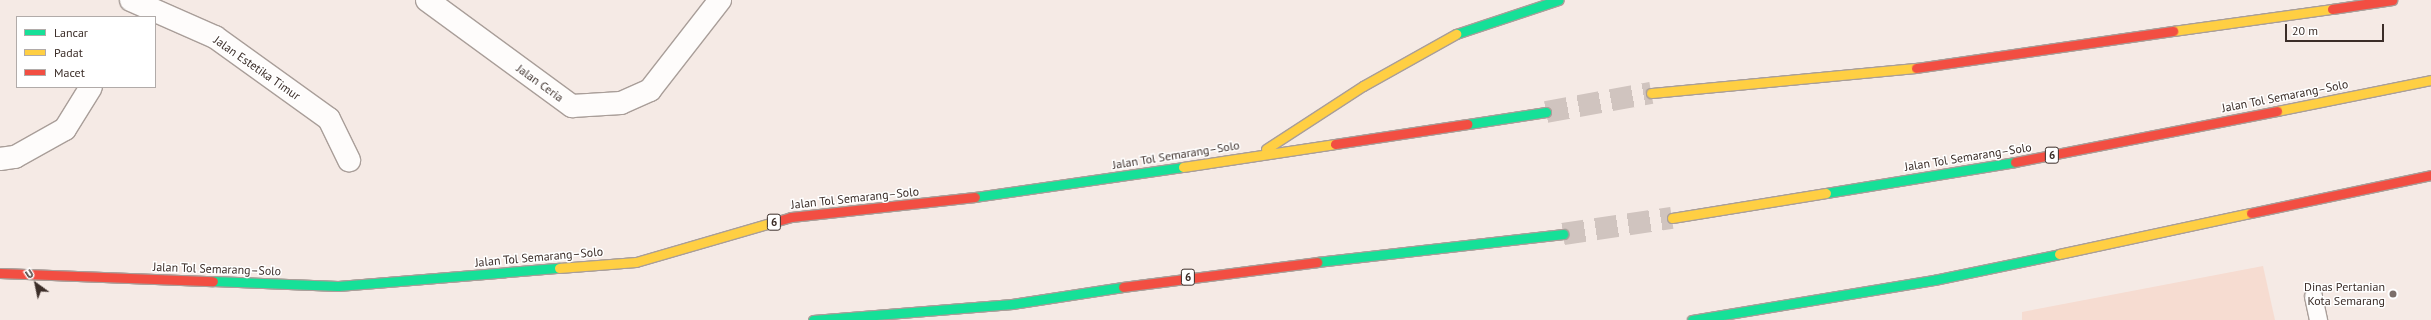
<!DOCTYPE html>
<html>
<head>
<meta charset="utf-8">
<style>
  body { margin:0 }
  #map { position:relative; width:2431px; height:320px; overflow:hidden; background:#f5eae5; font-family:"PT Sans",sans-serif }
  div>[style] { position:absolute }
  .green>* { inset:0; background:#f6dcd1 }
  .highway-tunnel>* { height:22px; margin-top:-11px; transform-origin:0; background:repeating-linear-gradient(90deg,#d0c4bf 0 22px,transparent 0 33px) }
  .roads { filter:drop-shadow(1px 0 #a99e99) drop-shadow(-1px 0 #a99e99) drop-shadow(0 1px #a99e99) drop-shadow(0 -1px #a99e99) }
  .lane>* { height:17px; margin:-8.5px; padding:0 8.5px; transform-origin:8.5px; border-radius:8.5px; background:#fefcfb }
  .street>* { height:22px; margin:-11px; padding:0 11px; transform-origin:11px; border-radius:11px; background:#fefcfb }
  .fast>* { height:9px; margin:-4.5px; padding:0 4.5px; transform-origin:4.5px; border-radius:4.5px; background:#16e098 }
  .slow>* { height:9px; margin:-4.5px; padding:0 4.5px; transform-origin:4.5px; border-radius:4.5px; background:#ffcf43 }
  .jam>* { height:9px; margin:-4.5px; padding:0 4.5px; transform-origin:4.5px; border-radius:4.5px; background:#f24e42 }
  .dots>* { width:11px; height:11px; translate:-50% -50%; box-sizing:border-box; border:2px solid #fff; border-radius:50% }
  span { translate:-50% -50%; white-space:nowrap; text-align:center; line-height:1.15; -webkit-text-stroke:3px #fff; paint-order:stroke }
  .shield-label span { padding:1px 3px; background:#fff; border:1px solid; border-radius:3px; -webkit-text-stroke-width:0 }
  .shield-label { font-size:11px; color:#3b2d28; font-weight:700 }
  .street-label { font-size:12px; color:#3b2d28 }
  .poi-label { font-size:12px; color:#3b2d28 }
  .right { translate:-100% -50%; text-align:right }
  .legend { position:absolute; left:16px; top:16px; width:140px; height:72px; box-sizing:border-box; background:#fff; border:1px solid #b1aba9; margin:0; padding:5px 7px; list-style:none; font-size:12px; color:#3b2d28 }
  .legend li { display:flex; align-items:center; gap:8px; height:20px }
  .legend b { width:20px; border:1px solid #b1aba9 }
  .north { position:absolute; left:16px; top:264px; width:40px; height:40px; -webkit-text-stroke:3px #fff; paint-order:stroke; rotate:327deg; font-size:11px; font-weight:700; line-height:16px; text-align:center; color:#3b2d28 }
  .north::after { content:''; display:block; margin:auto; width:14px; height:18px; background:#3b2d28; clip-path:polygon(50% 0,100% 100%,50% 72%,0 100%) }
  .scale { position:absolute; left:2285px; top:24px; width:99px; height:18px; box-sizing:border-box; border:2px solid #3b2d28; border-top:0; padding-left:5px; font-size:12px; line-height:14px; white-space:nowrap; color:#3b2d28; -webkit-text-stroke:3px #fff; paint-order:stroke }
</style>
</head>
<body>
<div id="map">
  <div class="green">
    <div style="clip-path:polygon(2263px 266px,2275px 320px,2022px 320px,2022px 312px)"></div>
  </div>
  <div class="highway-tunnel">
    <div style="left:1546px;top:112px;width:107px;rotate:-10.3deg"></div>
    <div style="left:1563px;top:234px;width:110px;rotate:-8.4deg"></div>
  </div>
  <div class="roads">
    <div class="lane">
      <div style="left:2313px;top:296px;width:25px;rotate:78deg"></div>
    </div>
    <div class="street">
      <div style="left:131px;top:0;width:92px;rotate:23.8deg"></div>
      <div style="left:215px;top:37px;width:140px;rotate:35.7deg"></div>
      <div style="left:329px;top:119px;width:46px;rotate:64deg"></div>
      <div style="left:427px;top:0;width:180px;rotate:36.2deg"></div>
      <div style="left:572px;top:106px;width:49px;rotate:-3.5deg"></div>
      <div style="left:621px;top:103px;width:32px;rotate:-24deg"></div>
      <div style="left:650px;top:90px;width:114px;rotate:-52.1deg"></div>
      <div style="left:0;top:159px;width:15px;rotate:-8deg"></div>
      <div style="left:15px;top:157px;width:57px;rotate:-29.2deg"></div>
      <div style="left:65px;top:129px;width:49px;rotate:-58.2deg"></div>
    </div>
    <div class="fast">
      <div style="left:1456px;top:34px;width:108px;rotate:-18.3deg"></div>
      <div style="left:1468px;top:124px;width:79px;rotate:-8.7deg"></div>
      <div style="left:1826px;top:193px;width:192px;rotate:-9.3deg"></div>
      <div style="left:975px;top:197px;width:210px;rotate:-8.2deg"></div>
      <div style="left:1317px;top:262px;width:248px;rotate:-6.5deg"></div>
      <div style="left:213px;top:281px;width:125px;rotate:2.3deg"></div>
      <div style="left:338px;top:286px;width:222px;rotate:-4.7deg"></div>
      <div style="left:813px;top:320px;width:200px;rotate:-4.6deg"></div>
      <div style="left:1012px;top:304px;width:112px;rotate:-8.7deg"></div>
      <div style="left:1692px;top:320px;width:245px;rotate:-9.4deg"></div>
      <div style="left:1934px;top:280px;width:128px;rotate:-11.7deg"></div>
    </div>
    <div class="slow">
      <div style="left:2173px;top:31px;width:161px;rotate:-7.9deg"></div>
      <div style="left:1651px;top:93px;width:266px;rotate:-5.4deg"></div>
      <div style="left:2277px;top:111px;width:157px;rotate:-11.4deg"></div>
      <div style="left:1266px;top:149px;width:116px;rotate:-33deg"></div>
      <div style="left:1363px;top:86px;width:107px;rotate:-29.2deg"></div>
      <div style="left:1183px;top:167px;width:154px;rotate:-8.6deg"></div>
      <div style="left:1672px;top:218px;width:156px;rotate:-9.2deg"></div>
      <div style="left:2059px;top:254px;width:196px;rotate:-12.1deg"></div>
      <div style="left:559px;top:268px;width:77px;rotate:-4.5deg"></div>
      <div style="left:636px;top:262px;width:144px;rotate:-16.2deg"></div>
    </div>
    <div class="jam">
      <div style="left:2332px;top:9px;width:61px;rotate:-8.5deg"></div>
      <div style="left:1916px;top:68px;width:260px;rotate:-8.2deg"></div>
      <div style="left:1335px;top:144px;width:134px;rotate:-8.6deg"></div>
      <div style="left:2015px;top:162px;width:267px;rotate:-11deg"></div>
      <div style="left:2251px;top:213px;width:184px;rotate:-11.9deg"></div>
      <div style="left:774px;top:222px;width:18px;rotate:-16deg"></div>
      <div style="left:791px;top:217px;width:185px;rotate:-6.2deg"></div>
      <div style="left:0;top:273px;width:213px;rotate:2.2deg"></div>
      <div style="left:1123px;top:287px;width:196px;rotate:-7.3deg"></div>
    </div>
  </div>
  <div class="dots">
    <div style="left:2393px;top:294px;background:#7c6f6a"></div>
  </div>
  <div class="shield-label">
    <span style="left:2052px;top:155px">6</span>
    <span style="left:774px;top:222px">6</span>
    <span style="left:1188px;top:277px">6</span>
  </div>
  <div class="street-label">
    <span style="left:257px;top:68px;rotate:35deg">Jalan Estetika Timur</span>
    <span style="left:540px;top:83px;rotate:36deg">Jalan Ceria</span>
    <span style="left:2285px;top:96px;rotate:-11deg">Jalan Tol Semarang–Solo</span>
    <span style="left:1176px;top:155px;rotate:-9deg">Jalan Tol Semarang–Solo</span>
    <span style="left:1968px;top:157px;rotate:-9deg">Jalan Tol Semarang–Solo</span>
    <span style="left:855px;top:198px;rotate:-6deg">Jalan Tol Semarang–Solo</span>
    <span style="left:539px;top:257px;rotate:-5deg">Jalan Tol Semarang–Solo</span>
    <span style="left:217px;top:269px;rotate:2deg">Jalan Tol Semarang–Solo</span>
  </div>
  <div class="poi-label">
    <span class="right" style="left:2385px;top:294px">Dinas Pertanian<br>Kota Semarang</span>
  </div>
  <ul class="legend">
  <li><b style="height:5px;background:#16e098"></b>Lancar</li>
  <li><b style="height:5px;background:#ffcf43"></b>Padat</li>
  <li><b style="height:5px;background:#f24e42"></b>Macet</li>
  </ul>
  <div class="north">U</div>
  <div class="scale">20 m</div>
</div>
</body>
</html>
